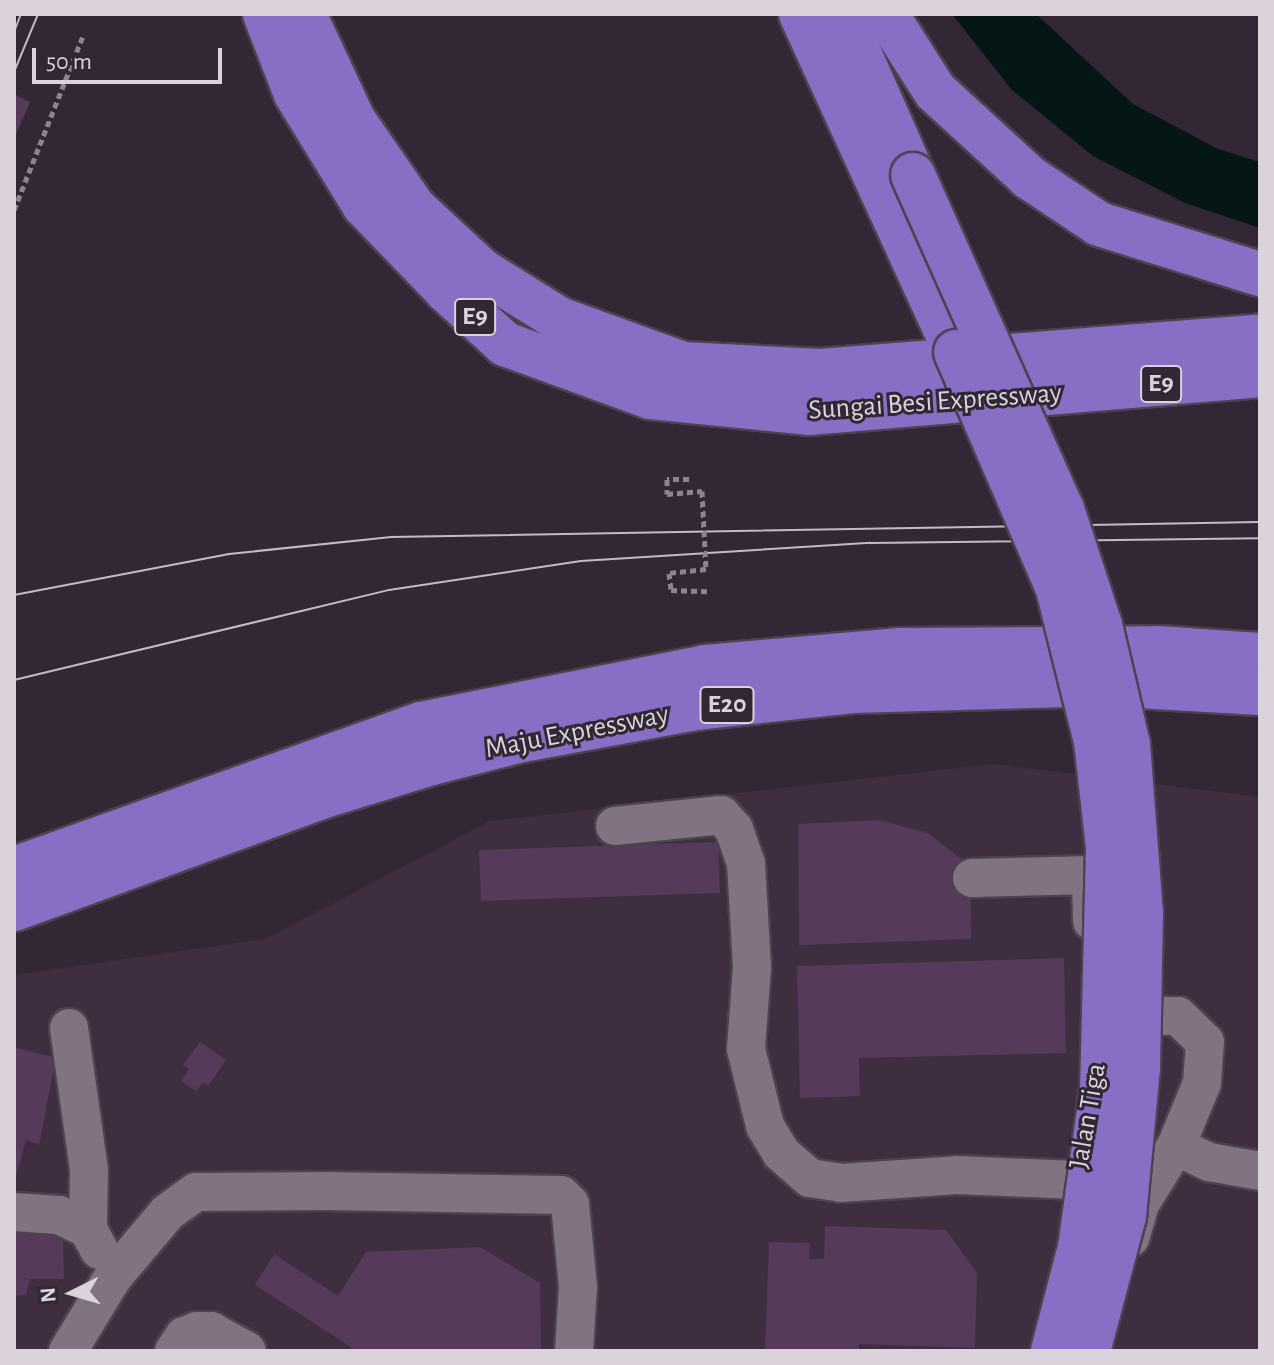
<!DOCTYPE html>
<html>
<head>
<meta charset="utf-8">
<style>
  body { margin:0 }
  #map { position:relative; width:1274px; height:1365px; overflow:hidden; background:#332735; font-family:"Alegreya Sans",sans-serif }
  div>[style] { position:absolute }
  .built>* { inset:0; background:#3f2e40 }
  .water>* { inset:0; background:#041616 }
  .building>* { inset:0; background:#563a59 }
  .path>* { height:5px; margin-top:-2.5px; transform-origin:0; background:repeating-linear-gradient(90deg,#8e8490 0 6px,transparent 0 10px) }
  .roads { filter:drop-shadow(2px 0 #4d424e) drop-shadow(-2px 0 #4d424e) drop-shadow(0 2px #4d424e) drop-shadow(0 -2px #4d424e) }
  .minor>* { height:38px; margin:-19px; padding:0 19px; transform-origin:19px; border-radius:19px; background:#827383 }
  .highway>* { height:44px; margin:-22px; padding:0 22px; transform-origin:22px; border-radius:22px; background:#896ec6 }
  .tram>* { height:2px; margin:-1px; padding:0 1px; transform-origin:1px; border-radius:1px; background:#c4bac5 }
  .path-bridge>* { height:5px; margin-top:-2.5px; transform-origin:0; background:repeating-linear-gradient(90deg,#8e8490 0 6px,transparent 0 10px) }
  .bridges { filter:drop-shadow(2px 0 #4d424e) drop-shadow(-2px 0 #4d424e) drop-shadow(0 2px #4d424e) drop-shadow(0 -2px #4d424e) }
  .highway-bridge>* { height:44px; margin:-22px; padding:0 22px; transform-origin:22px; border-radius:22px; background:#896ec6 }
  span { translate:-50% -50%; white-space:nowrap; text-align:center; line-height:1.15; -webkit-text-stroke:6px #332735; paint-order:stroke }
  .shield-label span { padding:2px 6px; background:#332735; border:2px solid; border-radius:6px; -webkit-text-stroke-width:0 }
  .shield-label { font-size:26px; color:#dbd2dc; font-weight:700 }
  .street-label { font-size:28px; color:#dbd2dc }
  .frame { position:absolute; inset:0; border:16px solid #dbd2dc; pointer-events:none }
  .north { position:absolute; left:32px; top:1253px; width:80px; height:80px; -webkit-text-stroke:6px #332735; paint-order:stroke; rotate:265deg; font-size:22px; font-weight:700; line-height:32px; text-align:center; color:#dbd2dc }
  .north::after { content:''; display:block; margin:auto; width:28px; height:36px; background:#dbd2dc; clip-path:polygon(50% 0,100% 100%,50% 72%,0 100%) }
  .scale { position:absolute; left:32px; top:48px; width:190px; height:36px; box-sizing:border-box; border:4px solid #dbd2dc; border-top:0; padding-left:10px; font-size:24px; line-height:28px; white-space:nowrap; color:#dbd2dc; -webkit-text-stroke:6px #332735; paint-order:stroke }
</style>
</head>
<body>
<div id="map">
  <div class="built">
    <div style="clip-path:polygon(993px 764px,1260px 797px,1260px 1351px,14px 1351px,14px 975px,265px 939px,490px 821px)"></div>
  </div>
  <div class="water">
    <div style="clip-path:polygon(952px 14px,1036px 14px,1133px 104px,1218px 149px,1260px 162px,1260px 228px,1185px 203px,1093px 156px,1012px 90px)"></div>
  </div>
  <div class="building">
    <div style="clip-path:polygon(14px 94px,30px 102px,14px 139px)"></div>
    <div style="clip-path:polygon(879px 820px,928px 833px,970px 866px,971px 939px,799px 945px,798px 824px)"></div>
    <div style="clip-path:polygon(718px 842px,720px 893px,481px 901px,479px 850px)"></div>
    <div style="clip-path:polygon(1064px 958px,1066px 1053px,859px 1058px,860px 1096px,800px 1098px,797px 966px)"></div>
    <div style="clip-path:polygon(200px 1042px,226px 1060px,208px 1086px,203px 1082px,196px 1091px,181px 1081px,189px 1069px,183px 1065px)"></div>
    <div style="clip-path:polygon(14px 1047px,56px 1058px,39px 1145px,26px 1140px,15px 1180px)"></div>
    <div style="clip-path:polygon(825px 1226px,946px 1230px,977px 1273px,975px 1348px,859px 1344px,859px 1351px,765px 1351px,769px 1242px,810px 1243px,809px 1259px,824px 1259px)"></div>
    <div style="clip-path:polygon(63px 1232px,64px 1279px,30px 1279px,26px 1295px,14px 1296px,14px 1233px)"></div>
    <div style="clip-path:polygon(480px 1247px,540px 1283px,541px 1351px,357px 1351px,255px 1285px,274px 1254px,338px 1296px,366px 1252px)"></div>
  </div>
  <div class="path">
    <div style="left:14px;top:210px;width:187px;rotate:-68.4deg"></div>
  </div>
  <div class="roads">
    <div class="minor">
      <div style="left:615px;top:826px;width:107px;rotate:-5.9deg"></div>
      <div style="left:721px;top:815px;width:19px;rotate:47deg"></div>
      <div style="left:734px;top:829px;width:36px;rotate:71deg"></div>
      <div style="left:746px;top:863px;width:104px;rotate:86.7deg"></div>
      <div style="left:752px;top:967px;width:82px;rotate:94.2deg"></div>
      <div style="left:746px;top:1049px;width:79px;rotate:76.1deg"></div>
      <div style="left:765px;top:1126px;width:31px;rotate:59deg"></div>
      <div style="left:781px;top:1153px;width:38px;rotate:41deg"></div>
      <div style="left:810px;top:1178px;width:31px;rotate:9deg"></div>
      <div style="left:841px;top:1183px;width:116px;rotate:-3.9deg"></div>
      <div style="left:957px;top:1175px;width:120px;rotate:2.4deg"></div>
      <div style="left:972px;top:878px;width:119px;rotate:-1.4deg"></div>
      <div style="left:1091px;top:875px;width:46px;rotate:88.8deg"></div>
      <div style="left:69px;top:1028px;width:143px;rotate:82deg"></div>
      <div style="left:89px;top:1170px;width:59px;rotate:91deg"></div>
      <div style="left:1115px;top:1031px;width:31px;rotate:-31deg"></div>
      <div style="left:1142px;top:1015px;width:36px;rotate:2deg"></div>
      <div style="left:1178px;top:1016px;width:37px;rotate:44deg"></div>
      <div style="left:1205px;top:1042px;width:41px;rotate:94.2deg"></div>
      <div style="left:1202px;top:1083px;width:68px;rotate:112.4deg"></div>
      <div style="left:1176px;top:1146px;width:68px;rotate:121.8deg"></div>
      <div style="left:1140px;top:1204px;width:35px;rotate:106deg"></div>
      <div style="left:1176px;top:1146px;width:37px;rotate:26deg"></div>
      <div style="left:1209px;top:1162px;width:52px;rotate:10deg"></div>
      <div style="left:14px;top:1212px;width:45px;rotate:3.8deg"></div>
      <div style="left:59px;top:1215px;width:32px;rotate:26deg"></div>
      <div style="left:88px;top:1229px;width:24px;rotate:62deg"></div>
      <div style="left:68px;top:1351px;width:87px;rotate:-58.7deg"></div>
      <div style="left:113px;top:1277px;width:85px;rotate:-49.8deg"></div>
      <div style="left:168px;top:1212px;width:34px;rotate:-36deg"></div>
      <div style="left:196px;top:1192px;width:130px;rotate:-0.4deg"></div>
      <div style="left:326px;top:1191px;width:235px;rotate:1deg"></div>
      <div style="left:561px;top:1195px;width:13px;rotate:45deg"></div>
      <div style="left:570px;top:1204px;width:83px;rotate:84.5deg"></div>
      <div style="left:578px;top:1287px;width:64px;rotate:93.6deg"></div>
      <div style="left:174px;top:1351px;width:18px;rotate:-56deg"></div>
      <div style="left:184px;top:1336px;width:14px;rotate:-21deg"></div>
      <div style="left:197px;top:1331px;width:14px"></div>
      <div style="left:211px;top:1331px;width:41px;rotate:29.1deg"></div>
    </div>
    <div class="highway">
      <div style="left:265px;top:14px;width:86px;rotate:68.8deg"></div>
      <div style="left:296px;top:94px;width:130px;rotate:58.5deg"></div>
      <div style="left:364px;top:205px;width:120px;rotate:46deg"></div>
      <div style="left:447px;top:291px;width:79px;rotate:42.4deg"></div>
      <div style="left:505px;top:344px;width:154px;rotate:20.1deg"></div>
      <div style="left:650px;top:397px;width:161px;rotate:5.7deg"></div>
      <div style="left:810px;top:413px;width:452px;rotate:-4.8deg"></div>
      <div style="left:304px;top:14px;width:118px;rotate:65deg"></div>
      <div style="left:354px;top:121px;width:106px;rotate:55.4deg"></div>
      <div style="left:414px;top:208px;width:93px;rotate:42.8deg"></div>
      <div style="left:482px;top:271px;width:91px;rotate:31.9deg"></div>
      <div style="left:559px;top:319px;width:132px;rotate:19.9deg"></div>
      <div style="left:683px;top:364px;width:137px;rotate:2.9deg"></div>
      <div style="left:820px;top:371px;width:441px;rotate:-4.5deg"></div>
      <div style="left:801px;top:14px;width:372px;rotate:65.4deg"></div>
      <div style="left:842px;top:14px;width:176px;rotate:66.2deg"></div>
      <div style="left:886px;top:14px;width:91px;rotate:57.5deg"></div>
      <div style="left:935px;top:91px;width:129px;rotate:42.5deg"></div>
      <div style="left:1030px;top:178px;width:83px;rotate:33.7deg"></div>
      <div style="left:1099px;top:224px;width:169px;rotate:17.3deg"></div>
      <div style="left:14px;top:869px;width:432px;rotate:-19.6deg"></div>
      <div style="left:421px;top:724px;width:290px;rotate:-11.3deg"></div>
      <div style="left:705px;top:667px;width:196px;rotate:-5deg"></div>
      <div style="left:900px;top:650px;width:258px;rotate:-0.4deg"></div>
      <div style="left:1158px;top:648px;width:102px;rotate:3.9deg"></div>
      <div style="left:14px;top:909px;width:327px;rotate:-20deg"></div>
      <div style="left:321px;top:797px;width:116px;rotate:-17deg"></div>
      <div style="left:432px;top:763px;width:93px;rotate:-14.3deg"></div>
      <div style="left:522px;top:740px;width:178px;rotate:-10.4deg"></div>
      <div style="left:697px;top:708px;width:157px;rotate:-6.2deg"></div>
      <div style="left:853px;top:691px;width:249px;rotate:-1.6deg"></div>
      <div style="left:1102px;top:684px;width:158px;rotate:3.3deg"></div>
    </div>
  </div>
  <div class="tram">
    <div style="left:14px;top:32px;width:19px;rotate:-69deg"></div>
    <div style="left:14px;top:72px;width:63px;rotate:-67.5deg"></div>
    <div style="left:14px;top:595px;width:219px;rotate:-10.8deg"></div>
    <div style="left:229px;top:554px;width:163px;rotate:-6deg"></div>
    <div style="left:391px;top:537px;width:869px;rotate:-0.99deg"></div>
    <div style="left:14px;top:680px;width:386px;rotate:-13.5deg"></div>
    <div style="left:389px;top:590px;width:194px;rotate:-8.6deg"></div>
    <div style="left:581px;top:561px;width:290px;rotate:-3.6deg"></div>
    <div style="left:870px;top:543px;width:390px;rotate:-0.7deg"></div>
  </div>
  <div class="path-bridge">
    <div style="left:689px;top:479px;width:22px;rotate:180deg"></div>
    <div style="left:667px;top:479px;width:15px;rotate:90deg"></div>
    <div style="left:667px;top:494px;width:35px;rotate:-5deg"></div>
    <div style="left:702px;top:491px;width:78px;rotate:87.1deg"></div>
    <div style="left:706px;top:569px;width:37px;rotate:174deg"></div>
    <div style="left:669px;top:573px;width:17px;rotate:83deg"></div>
    <div style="left:671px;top:590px;width:36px;rotate:2deg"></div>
  </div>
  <div class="bridges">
    <div class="highway-bridge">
      <div style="left:913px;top:175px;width:366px;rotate:66deg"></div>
      <div style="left:1062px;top:509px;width:122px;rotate:71.9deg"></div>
      <div style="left:1100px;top:625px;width:122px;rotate:76.8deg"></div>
      <div style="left:1128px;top:744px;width:169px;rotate:85.6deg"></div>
      <div style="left:1141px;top:913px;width:155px;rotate:91.1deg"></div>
      <div style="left:1138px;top:1068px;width:149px;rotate:95.4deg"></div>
      <div style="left:1124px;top:1216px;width:140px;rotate:104.9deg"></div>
      <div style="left:956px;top:352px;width:258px;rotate:66.7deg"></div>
      <div style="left:1058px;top:589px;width:157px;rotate:76deg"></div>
      <div style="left:1096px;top:741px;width:108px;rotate:83.6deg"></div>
      <div style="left:1108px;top:848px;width:241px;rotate:91.4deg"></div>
      <div style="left:1102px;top:1089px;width:160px;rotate:97.9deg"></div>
      <div style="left:1080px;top:1247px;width:107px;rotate:104.6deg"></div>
    </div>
  </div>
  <div class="shield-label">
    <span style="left:475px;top:317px">E9</span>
    <span style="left:1161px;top:384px">E9</span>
    <span style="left:727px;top:705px">E20</span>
  </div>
  <div class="street-label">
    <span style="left:935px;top:402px;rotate:-4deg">Sungai Besi Expressway</span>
    <span style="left:577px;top:732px;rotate:-11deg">Maju Expressway</span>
    <span style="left:1088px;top:1116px;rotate:-80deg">Jalan Tiga</span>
  </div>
  <div class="frame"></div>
  <div class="north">N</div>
  <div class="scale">50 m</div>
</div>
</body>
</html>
